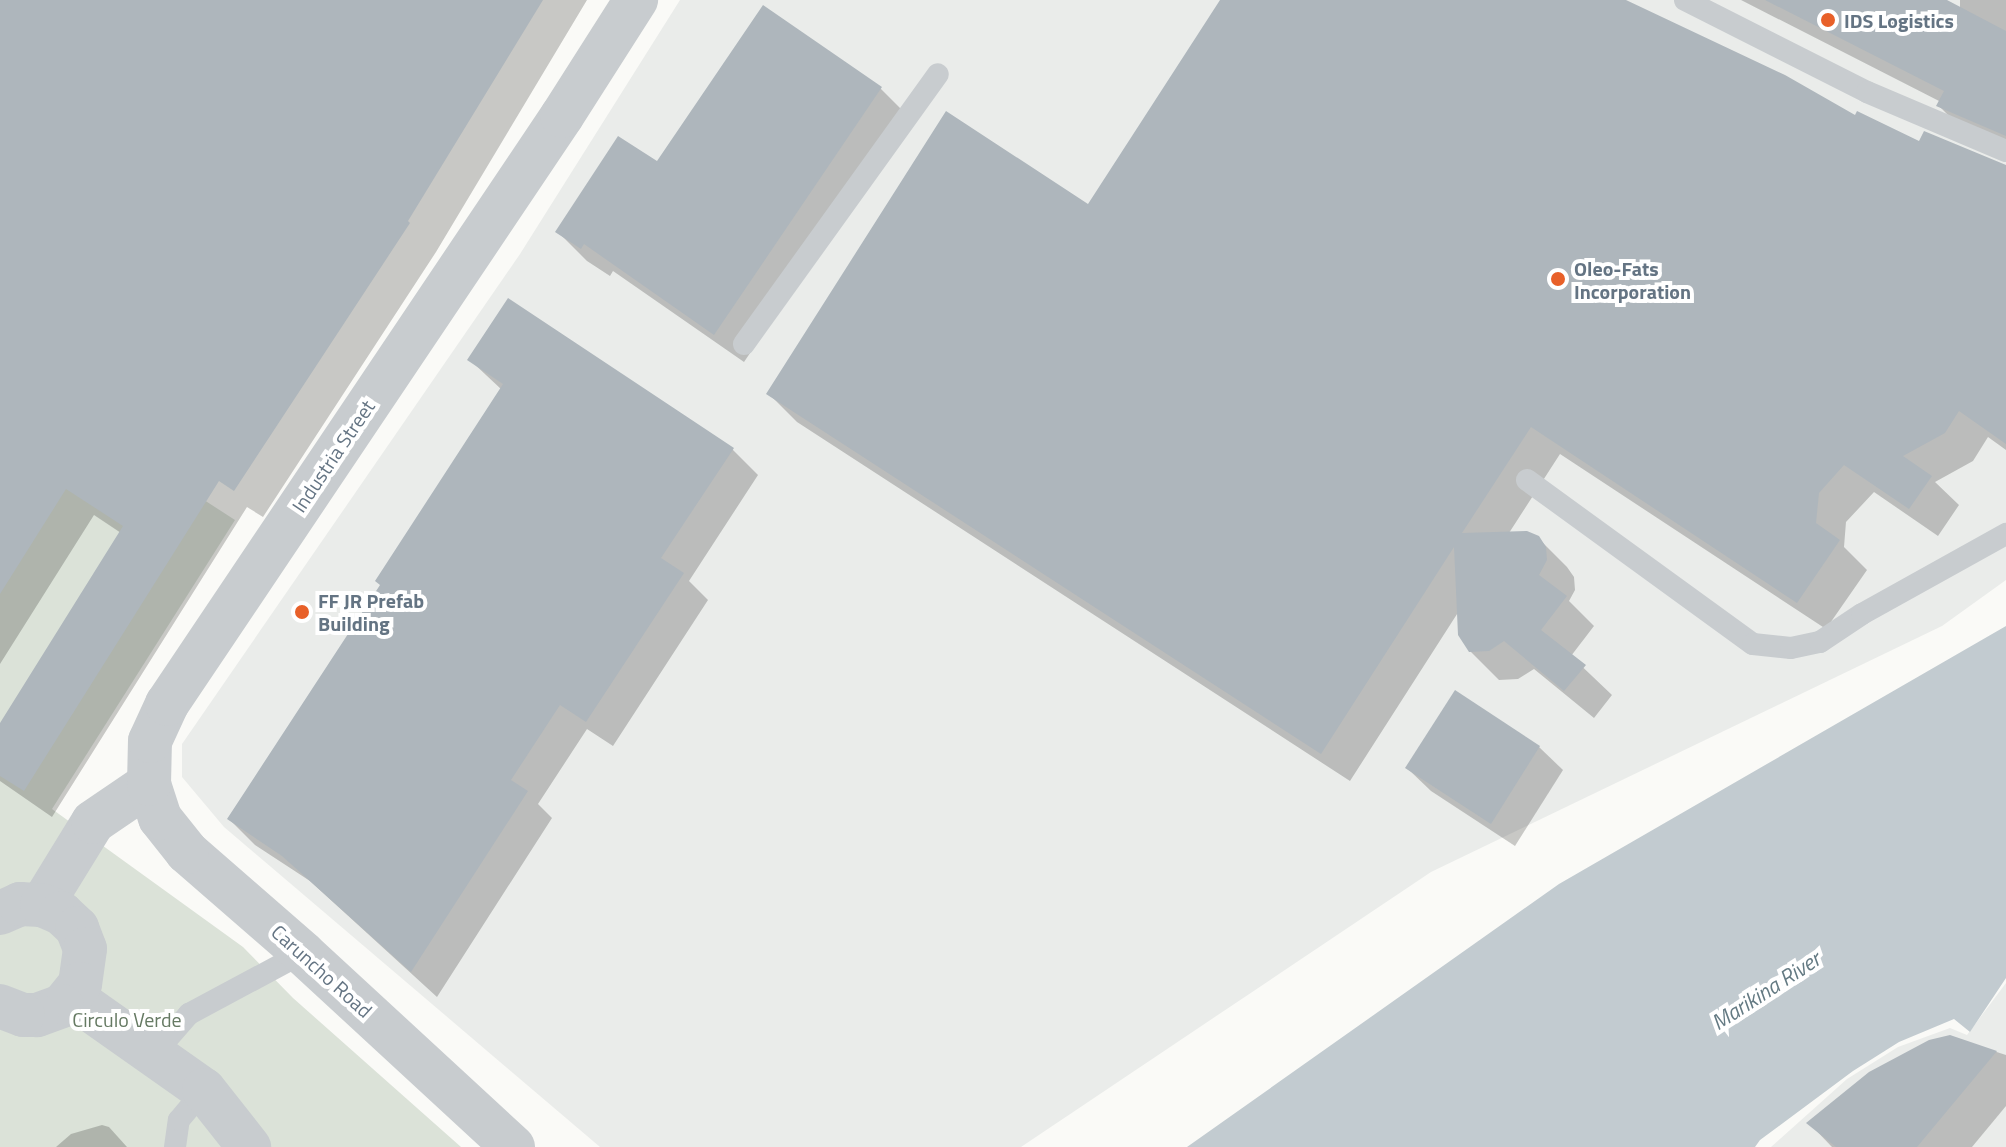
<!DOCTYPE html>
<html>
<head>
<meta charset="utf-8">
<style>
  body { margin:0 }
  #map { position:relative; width:2006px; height:1147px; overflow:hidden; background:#fafaf7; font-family:"Titillium Web",sans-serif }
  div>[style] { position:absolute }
  .built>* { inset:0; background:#eaecea }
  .green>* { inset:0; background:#dbe2d8 }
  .water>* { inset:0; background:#c2cbd0 }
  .shadow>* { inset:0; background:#0003 }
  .building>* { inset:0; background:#aeb6bc }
  .service>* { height:22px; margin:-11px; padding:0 11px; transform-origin:11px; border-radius:11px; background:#c8cccf }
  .minor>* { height:44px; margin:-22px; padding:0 22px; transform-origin:22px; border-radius:22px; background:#c8cccf }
  .tertiary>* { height:44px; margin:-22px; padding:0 22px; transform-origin:22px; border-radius:22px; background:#c8cccf }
  .dots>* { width:22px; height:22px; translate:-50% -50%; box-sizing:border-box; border:4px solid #fff; border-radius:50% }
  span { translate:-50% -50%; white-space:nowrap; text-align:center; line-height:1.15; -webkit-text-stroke:8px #fff; paint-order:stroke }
  .poi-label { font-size:20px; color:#647483; font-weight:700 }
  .left { translate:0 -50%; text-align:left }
  .street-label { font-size:20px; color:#647483 }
  .park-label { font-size:20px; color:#667a63 }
  .water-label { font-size:22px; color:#647a83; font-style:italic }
</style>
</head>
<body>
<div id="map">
  <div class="built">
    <div style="clip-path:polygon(680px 0,2006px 0,2006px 580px,1942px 626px,1431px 872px,1021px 1147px,600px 1147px,224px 827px,182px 777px,182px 744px,520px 254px)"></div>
    <div style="clip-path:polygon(2006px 983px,2006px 1147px,1771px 1147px,1847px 1079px,1898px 1047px,1950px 1028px,1967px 1035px)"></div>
  </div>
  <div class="green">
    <div style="clip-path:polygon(0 368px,235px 520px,52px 809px,243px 947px,293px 998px,461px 1147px,0 1147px)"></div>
  </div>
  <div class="water">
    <div style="clip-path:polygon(2006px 626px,2006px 978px,1970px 1032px,1954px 1019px,1899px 1042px,1853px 1071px,1760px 1140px,1755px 1147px,1187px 1147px,1559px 884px)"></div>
  </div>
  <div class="shadow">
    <div style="clip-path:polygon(0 0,587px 0,436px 252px,263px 517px,247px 507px,52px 817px,0 781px,0 726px,121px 533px,94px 515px,0 664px)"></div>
    <div style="clip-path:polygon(1223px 0,1620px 0,1784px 77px,1856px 118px,1920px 144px,2006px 167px,2006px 450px,1988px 437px,1973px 461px,1935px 482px,1959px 505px,1938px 536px,1874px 492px,1846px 522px,1844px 547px,1867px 570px,1826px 629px,1560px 454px,1509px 533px,1538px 538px,1567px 567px,1574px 577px,1575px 590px,1569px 601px,1594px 626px,1571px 656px,1612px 695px,1594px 718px,1534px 669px,1518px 679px,1499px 680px,1470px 651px,1459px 611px,1350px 781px,797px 422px,768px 393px,1089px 206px)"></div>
    <div style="clip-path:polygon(1741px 0,1943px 0,1960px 9px,1960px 0,2006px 0,2006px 151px,1967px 134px,1939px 106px,1941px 102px)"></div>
    <div style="clip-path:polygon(763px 7px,881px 89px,910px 118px,744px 362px,613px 271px,610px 276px,587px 261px,558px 232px,657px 163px)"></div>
    <div style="clip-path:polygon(470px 360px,732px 449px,758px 475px,689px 581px,708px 600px,613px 746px,587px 729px,538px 804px,552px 818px,437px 997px,310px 881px,255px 845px,229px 819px,382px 585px,502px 390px)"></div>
    <div style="clip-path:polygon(1539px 747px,1563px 770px,1515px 846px,1431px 791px,1407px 768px)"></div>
    <div style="clip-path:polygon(1950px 1037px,2006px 1055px,2006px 1106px,1972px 1147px,1832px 1147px,1809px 1123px)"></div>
    <div style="clip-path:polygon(102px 1125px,109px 1127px,127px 1147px,56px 1147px,71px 1134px)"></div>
  </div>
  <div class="building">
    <div style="clip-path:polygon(0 0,543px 0,408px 221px,410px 223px,234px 491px,219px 481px,24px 791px,0 776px,0 723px,123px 526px,66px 489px,0 594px)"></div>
    <div style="clip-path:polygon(1220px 0,1626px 0,1785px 75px,1855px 115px,1857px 111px,1919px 141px,1924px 131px,2006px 165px,2006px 444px,1959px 411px,1945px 433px,1903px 456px,1932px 476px,1909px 509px,1844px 465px,1819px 493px,1816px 523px,1840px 540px,1797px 603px,1531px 427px,1462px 533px,1527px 531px,1539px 536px,1546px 547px,1547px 560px,1539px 575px,1567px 596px,1541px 630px,1586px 665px,1564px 691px,1504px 641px,1489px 651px,1469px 652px,1458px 635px,1454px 547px,1321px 754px,766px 394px,946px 111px,1088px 204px)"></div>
    <div style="clip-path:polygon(1765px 0,1947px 0,2006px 31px,2006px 136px,1936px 106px,1944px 91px)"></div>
    <div style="clip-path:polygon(763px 5px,882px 87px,714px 335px,584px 244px,581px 249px,555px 232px,618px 136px,657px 161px)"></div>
    <div style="clip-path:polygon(508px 298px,734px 448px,661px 558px,684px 573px,586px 722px,560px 705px,511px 780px,528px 791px,411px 972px,282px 856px,227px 819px,380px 585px,375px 581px,503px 384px,467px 360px)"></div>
    <div style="clip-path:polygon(1455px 690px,1540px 746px,1491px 824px,1405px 768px)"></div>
    <div style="clip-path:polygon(1950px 1035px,1997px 1051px,1917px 1147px,1836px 1147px,1806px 1123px,1869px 1072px,1929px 1040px)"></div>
  </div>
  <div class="service">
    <div style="left:1685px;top:0;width:204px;rotate:26.8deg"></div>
    <div style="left:1867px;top:92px;width:151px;rotate:23deg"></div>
    <div style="left:744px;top:344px;width:332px;rotate:-54.3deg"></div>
    <div style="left:1527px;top:480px;width:279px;rotate:36deg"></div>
    <div style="left:1753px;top:644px;width:38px;rotate:6deg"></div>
    <div style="left:1791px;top:648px;width:30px;rotate:-12deg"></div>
    <div style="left:1820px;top:642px;width:50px;rotate:-33.7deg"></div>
    <div style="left:1862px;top:614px;width:165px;rotate:-29.1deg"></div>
    <div style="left:155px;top:1053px;width:52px;rotate:-48.9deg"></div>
    <div style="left:189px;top:1014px;width:129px;rotate:-28.2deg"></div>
    <div style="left:175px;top:1147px;width:27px;rotate:-82deg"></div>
    <div style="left:179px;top:1120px;width:39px;rotate:-50deg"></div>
  </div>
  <div class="minor">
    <div style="left:72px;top:997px;width:161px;rotate:35.2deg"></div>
    <div style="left:204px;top:1090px;width:73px;rotate:51.7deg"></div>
  </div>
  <div class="tertiary">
    <div style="left:42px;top:905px;width:97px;rotate:-58.4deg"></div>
    <div style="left:93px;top:822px;width:68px;rotate:-34.2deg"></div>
    <div style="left:0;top:913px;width:22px;rotate:-24deg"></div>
    <div style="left:20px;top:904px;width:22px;rotate:3deg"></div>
    <div style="left:42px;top:905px;width:21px;rotate:23deg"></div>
    <div style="left:61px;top:913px;width:22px;rotate:43deg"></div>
    <div style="left:77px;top:928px;width:22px;rotate:69deg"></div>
    <div style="left:85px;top:949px;width:35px;rotate:98deg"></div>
    <div style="left:80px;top:984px;width:28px;rotate:129deg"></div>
    <div style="left:62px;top:1006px;width:27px;rotate:160deg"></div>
    <div style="left:37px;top:1015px;width:14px;rotate:180deg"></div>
    <div style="left:23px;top:1015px;width:25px;rotate:-159deg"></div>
    <div style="left:513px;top:1147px;width:286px;rotate:-137.3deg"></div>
    <div style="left:303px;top:953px;width:154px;rotate:-139deg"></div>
    <div style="left:187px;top:852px;width:43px;rotate:-128.5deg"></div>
    <div style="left:160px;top:818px;width:36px;rotate:-108deg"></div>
    <div style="left:149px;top:784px;width:43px;rotate:-88.7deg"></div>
    <div style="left:150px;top:741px;width:41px;rotate:-65.3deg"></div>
    <div style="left:167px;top:704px;width:708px;rotate:-56.11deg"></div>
    <div style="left:562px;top:116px;width:138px;rotate:-57.5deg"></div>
  </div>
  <div class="dots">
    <div style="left:1828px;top:20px;background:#e86029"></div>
    <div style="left:1558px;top:279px;background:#e86029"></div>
    <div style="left:302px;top:612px;background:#e86029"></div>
  </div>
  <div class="poi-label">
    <span class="left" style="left:1844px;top:20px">IDS Logistics</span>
    <span class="left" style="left:1574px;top:280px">Oleo-Fats<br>Incorporation</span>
    <span class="left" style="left:318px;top:612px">FF JR Prefab<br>Building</span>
  </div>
  <div class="street-label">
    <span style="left:333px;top:456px;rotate:-56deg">Industria Street</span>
    <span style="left:322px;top:971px;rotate:42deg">Caruncho Road</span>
  </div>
  <div class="park-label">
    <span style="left:127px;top:1019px">Circulo Verde</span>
  </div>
  <div class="water-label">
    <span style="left:1766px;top:991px;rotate:-33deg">Marikina River</span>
  </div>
</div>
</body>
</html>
